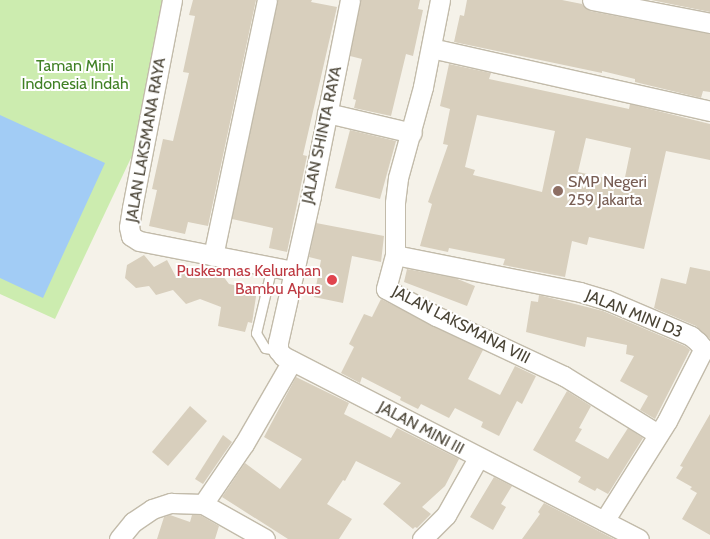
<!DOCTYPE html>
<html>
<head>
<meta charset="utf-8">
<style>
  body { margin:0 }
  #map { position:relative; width:710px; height:539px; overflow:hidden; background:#f5f2e9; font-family:Cabin,sans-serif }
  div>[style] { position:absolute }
  .green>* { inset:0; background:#ccecaf }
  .water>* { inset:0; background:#a2ccf5 }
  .building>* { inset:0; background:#d8cfbd }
  .roads { filter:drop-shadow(1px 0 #c2bbaa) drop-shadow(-1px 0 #c2bbaa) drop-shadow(0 1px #c2bbaa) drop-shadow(0 -1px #c2bbaa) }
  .service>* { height:9px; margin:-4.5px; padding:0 4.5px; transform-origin:4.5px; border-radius:4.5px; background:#fff }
  .minor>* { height:19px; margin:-9.5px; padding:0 9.5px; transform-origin:9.5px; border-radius:9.5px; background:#fff }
  .dots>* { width:14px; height:14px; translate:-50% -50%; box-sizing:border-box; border:2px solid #fff; border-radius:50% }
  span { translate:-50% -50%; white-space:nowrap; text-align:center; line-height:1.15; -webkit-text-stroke:4px #fff; paint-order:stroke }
  .park-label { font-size:16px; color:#408025 }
  .street-label { font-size:16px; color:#4a4436 }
  .education-label { font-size:16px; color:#785e54 }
  .left { translate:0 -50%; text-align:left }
  .health-label { font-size:16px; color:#be3a42 }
  .right { translate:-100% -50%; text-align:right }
</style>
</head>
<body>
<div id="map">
  <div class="green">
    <div style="clip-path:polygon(0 0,166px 0,138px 143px,55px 319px,0 294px)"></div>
  </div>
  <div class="water">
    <div style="clip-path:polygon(0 115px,105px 163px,43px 298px,0 278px)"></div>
  </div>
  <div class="building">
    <div style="clip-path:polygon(193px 0,256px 0,208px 226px,188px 222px,185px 234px,149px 226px,157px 190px,152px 189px,163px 139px,173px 141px,189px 73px,183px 72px,195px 16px,189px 15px)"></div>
    <div style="clip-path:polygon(278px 0,312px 0,311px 2px,337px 7px,303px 155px,307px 156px,287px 252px,269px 248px,273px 228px,232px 219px)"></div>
    <div style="clip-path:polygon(361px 0,420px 0,418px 9px,423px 10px,413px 56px,406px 54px,391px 116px,354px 108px,356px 100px,353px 99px,362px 59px,350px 56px)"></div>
    <div style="clip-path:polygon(467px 0,562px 0,582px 4px,590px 11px,710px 34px,710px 92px,703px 91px,701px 98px,635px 82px,635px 79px,602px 71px,602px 73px,454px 42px,460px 15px,464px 16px)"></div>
    <div style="clip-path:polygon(651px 0,710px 0,710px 12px)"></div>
    <div style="clip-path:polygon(evenodd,449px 64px,491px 73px,489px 79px,629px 109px,630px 104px,710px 124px,710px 160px,666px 151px,644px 249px,589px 237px,587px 245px,572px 241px,565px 277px,503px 265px,505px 259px,449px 248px,448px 252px,420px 246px,432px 204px,428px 202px,448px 145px,443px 144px,450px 109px,440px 106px,449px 64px,477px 115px,555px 131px,542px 192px,473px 175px,475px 170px,465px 167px,477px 115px,449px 64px,586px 138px,631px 148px,624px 182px,578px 172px,586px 138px)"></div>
    <div style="clip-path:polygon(350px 130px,396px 141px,380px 199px,335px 188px)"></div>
    <div style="clip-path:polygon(316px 223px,384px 236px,381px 262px,352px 256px,343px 303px,314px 297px,321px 260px,309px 257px)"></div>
    <div style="clip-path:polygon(144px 255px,154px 267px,167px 260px,176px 277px,193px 268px,203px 278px,220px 272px,229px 284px,257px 290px,252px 323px,248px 322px,245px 332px,218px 326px,221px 307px,200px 299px,186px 304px,173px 290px,156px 295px,149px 286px,136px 288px,125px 278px,127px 265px)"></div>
    <div style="clip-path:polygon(690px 267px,710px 271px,710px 339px,696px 326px,654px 308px,661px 278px,686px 284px)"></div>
    <div style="clip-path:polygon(407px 269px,455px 278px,475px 286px,467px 306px,404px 282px)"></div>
    <div style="clip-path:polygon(539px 295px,603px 311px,685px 346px,690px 350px,655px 419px,640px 410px,648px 396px,620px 381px,634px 356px,626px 354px,627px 345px,587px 337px,585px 347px,526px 332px,531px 301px,538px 302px)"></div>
    <div style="clip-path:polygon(381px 299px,483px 350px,468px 379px,500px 395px,515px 366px,536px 376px,522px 404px,517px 401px,499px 436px,481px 427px,483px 422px,455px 408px,449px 418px,421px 404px,418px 409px,400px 400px,401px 397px,362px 377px,360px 383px,341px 373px,354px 347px,349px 344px,364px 314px,372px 317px)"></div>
    <div style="clip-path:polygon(296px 377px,349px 403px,344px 414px,391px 438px,397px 428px,459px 459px,445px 486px,422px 507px,431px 514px,417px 528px,415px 527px,413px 529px,383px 504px,401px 483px,356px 461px,345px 481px,343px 480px,327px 504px,352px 519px,339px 539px,288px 539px,222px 497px,245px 463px,280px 489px,302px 459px,264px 437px)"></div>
    <div style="clip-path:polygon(567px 391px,591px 406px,579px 428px,582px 429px,575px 441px,608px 459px,628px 428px,643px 438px,608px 494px,597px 488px,595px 491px,578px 482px,581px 477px,533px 450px)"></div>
    <div style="clip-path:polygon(190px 406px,207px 421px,168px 466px,152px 452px)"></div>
    <div style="clip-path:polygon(710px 414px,710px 535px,682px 519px,697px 493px,690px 489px,692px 487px,676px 478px,683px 467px,680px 466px)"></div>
    <div style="clip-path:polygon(223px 435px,232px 442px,203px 484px,195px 479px)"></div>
    <div style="clip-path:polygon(494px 477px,512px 486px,501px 504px,506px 507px,493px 530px,470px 517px)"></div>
    <div style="clip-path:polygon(544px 503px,614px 539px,522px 539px,540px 514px,538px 512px)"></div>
    <div style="clip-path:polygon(170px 515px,190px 522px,192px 515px,200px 515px,219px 526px,215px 539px,157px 539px,164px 517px)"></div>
  </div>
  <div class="roads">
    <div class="service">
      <div style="left:272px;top:266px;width:69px;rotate:103.4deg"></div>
      <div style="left:256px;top:333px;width:17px;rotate:59deg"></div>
      <div style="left:265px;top:348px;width:13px;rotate:9deg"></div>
    </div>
    <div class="minor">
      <div style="left:172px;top:0;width:212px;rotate:100.9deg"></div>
      <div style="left:132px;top:208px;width:19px;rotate:99deg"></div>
      <div style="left:129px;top:227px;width:9px;rotate:77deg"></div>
      <div style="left:131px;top:236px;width:9px;rotate:32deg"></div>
      <div style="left:139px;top:241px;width:157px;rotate:11deg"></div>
      <div style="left:350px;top:0;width:200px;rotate:101.3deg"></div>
      <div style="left:311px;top:196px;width:150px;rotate:102.7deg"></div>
      <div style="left:278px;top:342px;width:8px;rotate:90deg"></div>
      <div style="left:278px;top:350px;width:8px;rotate:50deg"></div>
      <div style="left:283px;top:356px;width:400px;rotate:27.2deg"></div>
      <div style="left:440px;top:0;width:89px;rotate:101.1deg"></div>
      <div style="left:423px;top:87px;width:94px;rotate:105.4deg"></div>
      <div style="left:398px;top:178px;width:25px;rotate:97deg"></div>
      <div style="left:395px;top:203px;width:52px;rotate:90deg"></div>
      <div style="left:395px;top:255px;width:35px;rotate:105deg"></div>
      <div style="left:386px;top:289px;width:57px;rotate:28.4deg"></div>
      <div style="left:436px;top:316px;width:141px;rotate:25.1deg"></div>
      <div style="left:564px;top:376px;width:110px;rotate:31.7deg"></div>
      <div style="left:592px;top:0;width:120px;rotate:11deg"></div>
      <div style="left:431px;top:48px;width:286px;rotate:12.7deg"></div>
      <div style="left:327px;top:113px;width:87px;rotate:13.2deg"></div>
      <div style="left:395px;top:255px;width:189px;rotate:11.3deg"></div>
      <div style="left:580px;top:292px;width:28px;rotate:17deg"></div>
      <div style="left:607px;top:300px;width:91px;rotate:23.2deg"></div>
      <div style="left:691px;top:336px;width:9px;rotate:41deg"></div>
      <div style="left:698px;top:342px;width:6px;rotate:51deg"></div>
      <div style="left:702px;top:347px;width:5px;rotate:90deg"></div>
      <div style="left:702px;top:352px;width:77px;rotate:116.9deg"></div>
      <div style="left:667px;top:421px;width:118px;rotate:122.2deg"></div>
      <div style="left:213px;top:256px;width:262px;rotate:-78.1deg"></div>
      <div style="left:203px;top:504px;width:71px;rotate:29.4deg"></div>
      <div style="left:119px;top:539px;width:22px;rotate:-51deg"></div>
      <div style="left:133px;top:522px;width:23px;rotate:-34deg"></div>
      <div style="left:152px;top:509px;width:20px;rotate:-18deg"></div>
      <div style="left:171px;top:503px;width:32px;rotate:2deg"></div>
      <div style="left:203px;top:504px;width:73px;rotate:-55.7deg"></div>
      <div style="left:244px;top:444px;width:96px;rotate:-60deg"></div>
      <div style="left:422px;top:539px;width:34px;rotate:-45deg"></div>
      <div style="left:446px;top:515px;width:65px;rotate:-60.7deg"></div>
    </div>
  </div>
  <div class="dots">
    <div style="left:558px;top:191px;background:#8d6e63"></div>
    <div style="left:332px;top:280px;background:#e0444e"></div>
  </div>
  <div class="park-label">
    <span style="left:75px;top:75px">Taman Mini<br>Indonesia Indah</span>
  </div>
  <div class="street-label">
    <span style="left:322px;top:135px;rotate:-78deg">JALAN SHINTA RAYA</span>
    <span style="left:146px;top:140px;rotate:-80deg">JALAN LAKSMANA RAYA</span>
    <span style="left:634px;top:314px;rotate:22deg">JALAN MINI D3</span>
    <span style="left:461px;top:325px;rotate:27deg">JALAN LAKSMANA VIII</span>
    <span style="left:421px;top:428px;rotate:28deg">JALAN MINI III</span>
  </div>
  <div class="education-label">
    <span class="left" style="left:568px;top:191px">SMP Negeri<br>259 Jakarta</span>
  </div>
  <div class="health-label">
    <span class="right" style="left:321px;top:280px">Puskesmas Kelurahan<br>Bambu Apus</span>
  </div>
</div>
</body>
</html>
